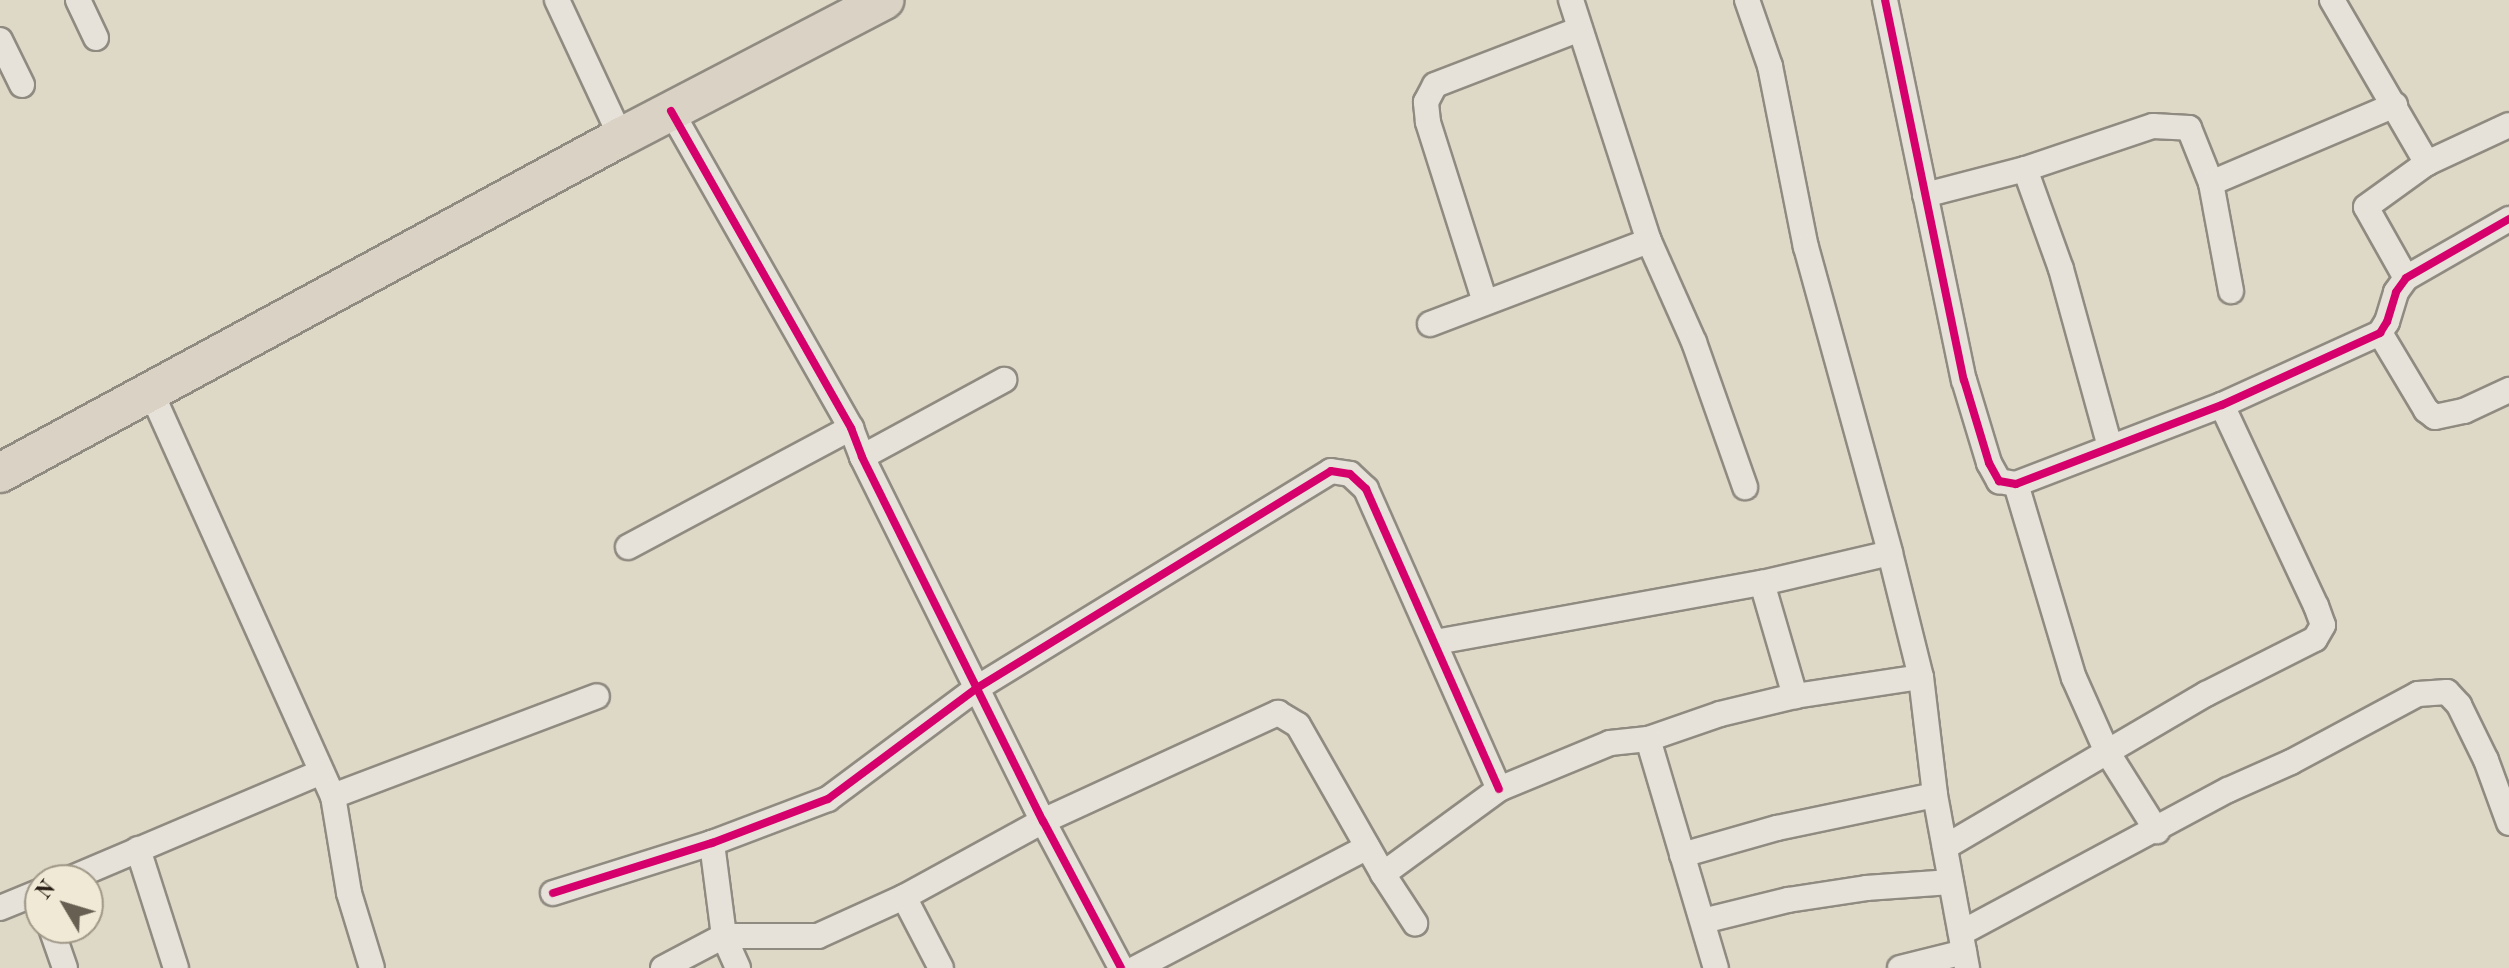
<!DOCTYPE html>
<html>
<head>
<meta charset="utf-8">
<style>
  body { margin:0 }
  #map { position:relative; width:2509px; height:968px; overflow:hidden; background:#ded8c7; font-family:"Old Standard TT",serif }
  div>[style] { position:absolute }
  .roads { filter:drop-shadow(2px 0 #908b81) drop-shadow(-2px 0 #908b81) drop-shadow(0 2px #908b81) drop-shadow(0 -2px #908b81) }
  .street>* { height:24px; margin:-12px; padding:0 12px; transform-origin:12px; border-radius:12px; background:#e6e2da }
  .primary>* { height:38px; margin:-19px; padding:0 19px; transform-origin:19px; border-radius:19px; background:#dad3c5 }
  .cycleway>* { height:8px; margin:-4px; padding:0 4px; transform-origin:4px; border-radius:4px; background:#d6006c }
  span { translate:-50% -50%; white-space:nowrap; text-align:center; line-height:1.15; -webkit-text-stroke:6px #efe9d5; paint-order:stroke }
  .north { position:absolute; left:24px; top:864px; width:80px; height:80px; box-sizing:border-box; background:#efe9d5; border:2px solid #a09888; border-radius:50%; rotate:308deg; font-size:22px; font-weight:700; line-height:32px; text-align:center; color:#291e15 }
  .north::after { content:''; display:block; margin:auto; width:28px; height:36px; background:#685f53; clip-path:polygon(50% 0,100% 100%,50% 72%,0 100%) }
</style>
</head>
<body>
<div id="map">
  <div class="roads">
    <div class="street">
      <div style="left:78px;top:0;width:42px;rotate:64.7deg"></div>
      <div style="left:557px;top:0;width:151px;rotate:65deg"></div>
      <div style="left:1571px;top:0;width:253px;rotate:72.1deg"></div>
      <div style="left:1649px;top:241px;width:111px;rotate:66deg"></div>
      <div style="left:1694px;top:342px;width:154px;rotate:70.6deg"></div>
      <div style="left:1747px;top:0;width:70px;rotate:70.8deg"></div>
      <div style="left:1770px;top:66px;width:185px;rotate:78.8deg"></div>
      <div style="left:1806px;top:247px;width:317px;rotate:74.6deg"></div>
      <div style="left:1885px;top:0;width:388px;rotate:78.3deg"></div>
      <div style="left:1964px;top:380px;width:87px;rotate:73.2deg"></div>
      <div style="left:1989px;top:463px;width:21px;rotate:61deg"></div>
      <div style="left:1999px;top:481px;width:17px;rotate:10deg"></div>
      <div style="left:2016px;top:484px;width:221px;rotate:-21deg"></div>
      <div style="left:2222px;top:405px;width:174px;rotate:-24.5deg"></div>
      <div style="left:2380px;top:333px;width:13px;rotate:-58deg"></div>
      <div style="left:2387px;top:322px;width:31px;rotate:-73deg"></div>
      <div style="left:2396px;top:292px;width:17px;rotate:-54deg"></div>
      <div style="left:2406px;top:278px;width:119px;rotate:-29.8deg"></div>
      <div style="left:2332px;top:0;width:189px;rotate:59.8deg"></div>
      <div style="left:0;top:40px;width:50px;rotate:63.9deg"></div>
      <div style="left:671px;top:111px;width:365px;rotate:60.4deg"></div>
      <div style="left:851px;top:428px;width:31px;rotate:69deg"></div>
      <div style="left:862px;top:457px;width:407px;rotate:63.6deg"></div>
      <div style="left:1043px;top:821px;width:166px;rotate:62deg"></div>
      <div style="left:2025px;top:169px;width:106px;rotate:70.2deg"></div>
      <div style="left:2061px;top:269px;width:185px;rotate:74.6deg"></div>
      <div style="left:2211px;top:183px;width:200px;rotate:-23deg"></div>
      <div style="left:1925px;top:195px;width:103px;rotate:-14.6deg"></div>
      <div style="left:2025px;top:169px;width:135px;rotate:-18.6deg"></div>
      <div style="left:2153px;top:126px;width:36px;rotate:3deg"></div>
      <div style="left:2189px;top:128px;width:59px;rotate:68.2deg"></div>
      <div style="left:2211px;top:183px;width:110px;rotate:79.5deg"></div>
      <div style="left:2406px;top:278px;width:81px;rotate:-119.4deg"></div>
      <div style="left:2366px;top:207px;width:75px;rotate:-35.8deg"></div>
      <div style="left:2427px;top:163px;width:90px;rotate:-24.9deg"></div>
      <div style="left:1485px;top:302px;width:189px;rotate:-107.6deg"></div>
      <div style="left:1428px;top:122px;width:20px;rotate:-96deg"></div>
      <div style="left:1426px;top:102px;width:19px;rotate:-62deg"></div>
      <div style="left:1435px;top:85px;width:155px;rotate:-21.1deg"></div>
      <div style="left:1430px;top:324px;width:234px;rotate:-20.8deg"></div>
      <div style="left:2380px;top:333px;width:90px;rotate:59.1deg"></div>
      <div style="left:2426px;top:410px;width:11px;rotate:38deg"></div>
      <div style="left:2435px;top:417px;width:30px;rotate:-12deg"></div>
      <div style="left:2464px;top:411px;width:50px;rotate:-25deg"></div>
      <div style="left:152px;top:394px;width:441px;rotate:65.8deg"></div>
      <div style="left:333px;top:796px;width:282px;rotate:-20.7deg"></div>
      <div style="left:862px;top:457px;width:162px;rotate:-28.5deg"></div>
      <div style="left:2016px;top:484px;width:202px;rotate:73.4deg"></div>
      <div style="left:2074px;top:678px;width:79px;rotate:66deg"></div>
      <div style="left:2106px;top:750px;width:96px;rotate:57.8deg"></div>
      <div style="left:628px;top:547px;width:253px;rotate:-28.1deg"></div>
      <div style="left:1762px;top:583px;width:118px;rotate:73.7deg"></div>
      <div style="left:1436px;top:642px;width:331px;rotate:-10.3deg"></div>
      <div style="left:1762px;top:583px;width:131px;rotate:-13.2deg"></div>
      <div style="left:1890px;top:553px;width:128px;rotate:76deg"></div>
      <div style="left:1921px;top:677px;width:119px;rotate:83.2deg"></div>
      <div style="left:1935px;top:795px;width:176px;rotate:79.5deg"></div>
      <div style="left:1648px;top:739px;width:76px;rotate:-19.1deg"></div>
      <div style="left:1720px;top:714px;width:77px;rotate:-13.5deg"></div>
      <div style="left:1795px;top:696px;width:127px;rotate:-8.6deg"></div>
      <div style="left:333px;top:796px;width:98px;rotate:80.6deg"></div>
      <div style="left:349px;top:893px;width:78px;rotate:73deg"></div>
      <div style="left:1945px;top:847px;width:303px;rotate:-30.4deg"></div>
      <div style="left:2206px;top:694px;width:122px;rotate:-26.8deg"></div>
      <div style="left:2315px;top:639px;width:16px;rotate:-60deg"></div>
      <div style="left:2323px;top:625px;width:20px;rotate:-110deg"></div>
      <div style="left:2316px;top:606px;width:222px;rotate:-115.1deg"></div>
      <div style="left:138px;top:849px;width:125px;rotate:72.3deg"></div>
      <div style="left:1682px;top:855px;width:99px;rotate:-15.9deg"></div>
      <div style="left:1777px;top:828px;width:161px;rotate:-11.8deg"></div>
      <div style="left:1383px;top:874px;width:144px;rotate:-36.2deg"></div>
      <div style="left:1499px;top:789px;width:120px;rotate:-22.5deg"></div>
      <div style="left:1610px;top:743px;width:38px;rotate:-6deg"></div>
      <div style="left:1648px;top:739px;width:239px;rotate:73.5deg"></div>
      <div style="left:67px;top:880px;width:276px;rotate:-23deg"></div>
      <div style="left:553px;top:893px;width:167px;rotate:-17.5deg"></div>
      <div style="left:712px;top:843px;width:124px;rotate:-20.8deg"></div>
      <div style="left:828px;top:799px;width:186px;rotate:-36.7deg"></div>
      <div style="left:977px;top:688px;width:415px;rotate:-31.5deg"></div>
      <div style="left:1331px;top:471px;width:19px;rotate:9deg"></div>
      <div style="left:1350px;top:474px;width:22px;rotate:43deg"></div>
      <div style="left:1366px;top:489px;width:328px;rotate:66.1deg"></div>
      <div style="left:904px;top:897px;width:80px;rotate:62.5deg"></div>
      <div style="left:0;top:908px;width:42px;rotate:-22.3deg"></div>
      <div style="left:1703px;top:921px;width:88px;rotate:-13.9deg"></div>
      <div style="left:1788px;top:900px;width:79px;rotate:-8.7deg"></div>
      <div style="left:1866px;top:888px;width:85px;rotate:-4deg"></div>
      <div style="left:51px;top:928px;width:42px;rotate:70.7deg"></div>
      <div style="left:1961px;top:933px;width:303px;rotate:-28.2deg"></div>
      <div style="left:2228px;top:790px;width:69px;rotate:-24deg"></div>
      <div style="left:2291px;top:762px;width:144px;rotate:-28.2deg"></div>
      <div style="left:2418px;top:694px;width:29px;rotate:-4deg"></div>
      <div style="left:2447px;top:692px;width:18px;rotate:47deg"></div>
      <div style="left:2459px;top:705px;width:61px;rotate:63.9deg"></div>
      <div style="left:2486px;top:760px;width:67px;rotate:69.9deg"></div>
      <div style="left:663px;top:968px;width:69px;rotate:-27.7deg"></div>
      <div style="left:724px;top:936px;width:94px;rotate:-97.4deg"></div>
      <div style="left:738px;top:968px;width:35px;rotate:-114deg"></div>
      <div style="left:724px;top:936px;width:94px"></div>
      <div style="left:818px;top:936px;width:94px;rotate:-24.4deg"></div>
      <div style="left:904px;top:897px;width:158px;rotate:-28.7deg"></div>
      <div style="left:1043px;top:821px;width:259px;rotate:-24.7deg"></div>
      <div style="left:1278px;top:713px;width:23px;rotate:31deg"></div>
      <div style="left:1298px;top:725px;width:172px;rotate:60.3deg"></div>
      <div style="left:1383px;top:874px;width:59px;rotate:56.9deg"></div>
      <div style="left:1136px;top:968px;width:261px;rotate:-27.6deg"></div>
      <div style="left:1900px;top:968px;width:66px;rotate:-14deg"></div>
    </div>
    <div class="primary">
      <div style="left:0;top:473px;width:706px;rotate:-28.42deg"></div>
      <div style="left:621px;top:137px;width:297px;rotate:-27.5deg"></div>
    </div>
  </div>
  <div class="cycleway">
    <div style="left:1885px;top:0;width:388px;rotate:78.3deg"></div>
    <div style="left:1964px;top:380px;width:87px;rotate:73.2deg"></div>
    <div style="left:1989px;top:463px;width:21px;rotate:61deg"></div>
    <div style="left:1999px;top:481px;width:17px;rotate:10deg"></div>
    <div style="left:2016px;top:484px;width:221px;rotate:-21deg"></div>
    <div style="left:2222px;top:405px;width:174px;rotate:-24.5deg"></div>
    <div style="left:2380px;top:333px;width:13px;rotate:-58deg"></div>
    <div style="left:2387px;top:322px;width:31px;rotate:-73deg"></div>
    <div style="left:2396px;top:292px;width:17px;rotate:-54deg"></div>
    <div style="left:2406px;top:278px;width:119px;rotate:-29.8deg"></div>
    <div style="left:671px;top:111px;width:365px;rotate:60.4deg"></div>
    <div style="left:851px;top:428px;width:31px;rotate:69deg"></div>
    <div style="left:862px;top:457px;width:407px;rotate:63.6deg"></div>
    <div style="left:1043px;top:821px;width:166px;rotate:62deg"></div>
    <div style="left:553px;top:893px;width:167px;rotate:-17.5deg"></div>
    <div style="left:712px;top:843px;width:124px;rotate:-20.8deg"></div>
    <div style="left:828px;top:799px;width:186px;rotate:-36.7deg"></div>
    <div style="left:977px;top:688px;width:415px;rotate:-31.5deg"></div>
    <div style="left:1331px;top:471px;width:19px;rotate:9deg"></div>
    <div style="left:1350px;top:474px;width:22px;rotate:43deg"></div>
    <div style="left:1366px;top:489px;width:328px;rotate:66.1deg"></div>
  </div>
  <div class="north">N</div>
</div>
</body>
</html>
